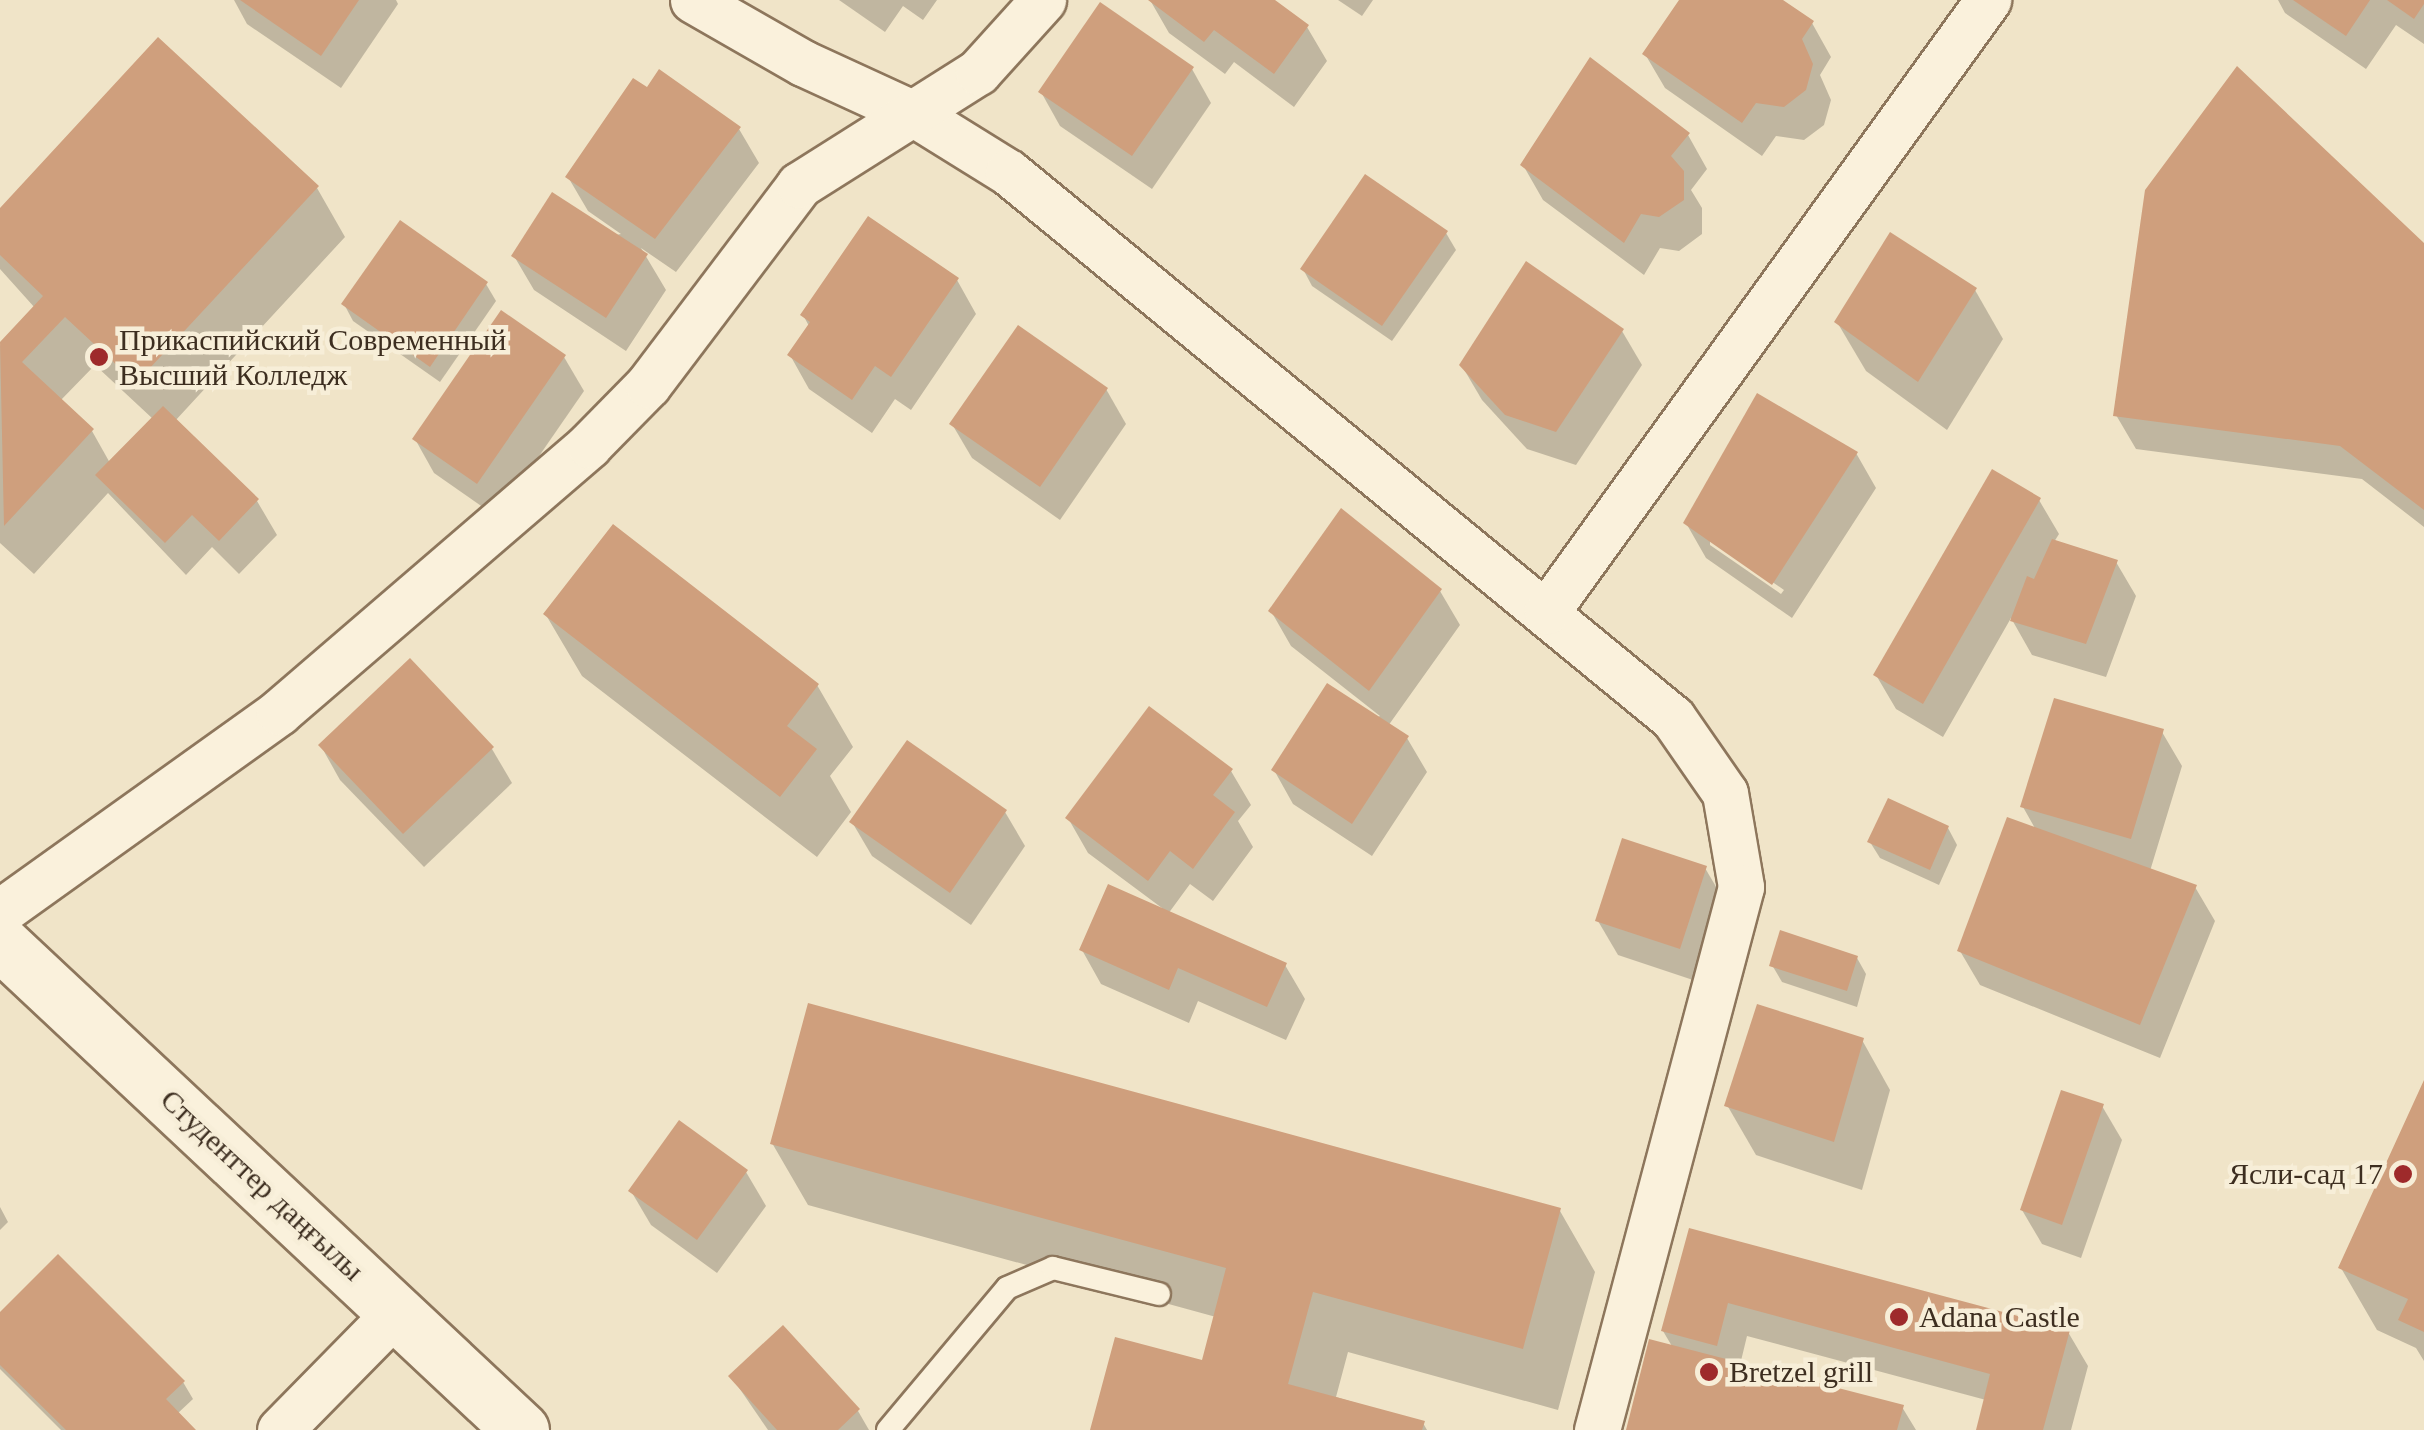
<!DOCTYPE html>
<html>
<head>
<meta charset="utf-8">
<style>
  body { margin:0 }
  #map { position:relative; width:2424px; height:1430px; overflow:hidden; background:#f0e4c8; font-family:"Times New Roman",serif }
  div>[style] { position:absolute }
  .shadow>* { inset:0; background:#0003 }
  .building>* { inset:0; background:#cf9f7d }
  .roads { filter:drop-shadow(2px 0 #8d765c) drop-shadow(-2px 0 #8d765c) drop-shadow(0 2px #8d765c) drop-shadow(0 -2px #8d765c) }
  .lane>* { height:22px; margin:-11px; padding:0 11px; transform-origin:11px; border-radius:11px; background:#faf1dc }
  .street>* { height:45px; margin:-22.5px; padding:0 22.5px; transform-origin:22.5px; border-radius:22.5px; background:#faf1dc }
  .secondary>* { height:55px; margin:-27.5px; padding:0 27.5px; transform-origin:27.5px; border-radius:27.5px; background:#faf1dc }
  .dots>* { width:28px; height:28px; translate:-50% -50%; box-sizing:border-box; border:5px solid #f7eed8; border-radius:50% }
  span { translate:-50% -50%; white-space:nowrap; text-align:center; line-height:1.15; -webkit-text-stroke:9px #f7eed8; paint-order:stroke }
  .poi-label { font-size:30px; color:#3d2e20 }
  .left { translate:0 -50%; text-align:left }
  .right { translate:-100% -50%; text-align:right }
  .street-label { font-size:30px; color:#3d2e20 }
</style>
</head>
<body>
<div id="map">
  <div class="shadow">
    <div style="clip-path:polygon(234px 0,396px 0,398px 4px,341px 88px,247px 24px)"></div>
    <div style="clip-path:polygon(839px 0,937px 0,923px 20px,903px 6px,885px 32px)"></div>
    <div style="clip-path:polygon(1150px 0,1271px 0,1307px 27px,1327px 61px,1294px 107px,1234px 62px,1225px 74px,1169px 33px)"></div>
    <div style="clip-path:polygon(1338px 0,1373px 0,1362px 16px)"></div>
    <div style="clip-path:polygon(1682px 0,1779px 0,1812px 23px,1831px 57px,1820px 75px,1831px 100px,1824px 125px,1804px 140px,1776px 136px,1762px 156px,1665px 88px,1645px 54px)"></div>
    <div style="clip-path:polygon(2278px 0,2424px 0,2424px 44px,2396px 25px,2366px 69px,2285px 13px)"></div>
    <div style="clip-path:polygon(1192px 69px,1211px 103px,1152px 189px,1060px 126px,1041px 92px)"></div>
    <div style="clip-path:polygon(739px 129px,759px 163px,676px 272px,641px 248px,666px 290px,626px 351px,534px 290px,514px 256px,621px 234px,588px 211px,568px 177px)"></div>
    <div style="clip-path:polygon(1688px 135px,1707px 169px,1691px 190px,1702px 208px,1702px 234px,1679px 251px,1660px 248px,1644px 275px,1543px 200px,1523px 165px)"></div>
    <div style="clip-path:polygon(evenodd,317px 188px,345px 237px,175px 421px,257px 501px,277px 535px,239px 574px,212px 547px,186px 575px,108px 493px,34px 574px,0 543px,0 346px,35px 308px,0 269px,0 212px,317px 188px,95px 365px,153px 419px,110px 463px,92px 431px,60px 401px,95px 365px)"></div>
    <div style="clip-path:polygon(1446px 233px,1456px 250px,1392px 341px,1312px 286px,1303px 269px)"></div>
    <div style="clip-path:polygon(2424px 246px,2424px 527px,2362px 479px,2136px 449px,2116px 415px)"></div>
    <div style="clip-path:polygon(957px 280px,976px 314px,911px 410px,895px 399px,872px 433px,809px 389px,790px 355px,809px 326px,803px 315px)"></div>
    <div style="clip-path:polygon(486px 284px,496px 301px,440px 382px,353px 321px,344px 304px)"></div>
    <div style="clip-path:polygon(1975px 290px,2003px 339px,1947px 430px,1866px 371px,1837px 322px)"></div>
    <div style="clip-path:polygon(1622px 331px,1642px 365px,1576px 465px,1527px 449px,1482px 400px,1462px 366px)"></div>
    <div style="clip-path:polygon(564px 357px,584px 391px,497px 517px,434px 473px,415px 439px)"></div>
    <div style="clip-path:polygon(1106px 389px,1126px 424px,1060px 520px,972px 458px,952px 424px)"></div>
    <div style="clip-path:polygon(evenodd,1856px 453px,1876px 488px,1792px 618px,1706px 558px,1686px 523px,1856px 453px,1710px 539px,1784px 590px,1781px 594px,1710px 545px,1710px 539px)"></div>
    <div style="clip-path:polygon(2039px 500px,2059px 534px,2054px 542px,2116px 562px,2136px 596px,2106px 677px,2032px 655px,2011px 618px,1943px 737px,1896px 709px,1876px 675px)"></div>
    <div style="clip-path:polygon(1440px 591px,1460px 625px,1388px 726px,1407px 738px,1427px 772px,1372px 856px,1293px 804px,1274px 770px,1380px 716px,1291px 646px,1271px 611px)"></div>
    <div style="clip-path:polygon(546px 615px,817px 685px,853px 747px,830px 776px,851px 812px,817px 857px,582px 676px)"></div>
    <div style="clip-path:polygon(2162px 732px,2182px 766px,2150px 871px,2195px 887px,2215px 921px,2160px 1058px,1980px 985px,1960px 951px,2036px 830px,2023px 807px)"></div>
    <div style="clip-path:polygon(321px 746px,492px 749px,512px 783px,424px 867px,340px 780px)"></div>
    <div style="clip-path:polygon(1231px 771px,1251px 805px,1238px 821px,1253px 847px,1213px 901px,1190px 884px,1168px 914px,1285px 965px,1305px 999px,1286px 1040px,1198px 1001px,1189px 1023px,1101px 984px,1082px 950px,1162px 908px,1088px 853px,1068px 818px)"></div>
    <div style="clip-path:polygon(1005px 812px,1025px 846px,971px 925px,872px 856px,852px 822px)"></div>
    <div style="clip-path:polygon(1948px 828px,1957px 845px,1939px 885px,1880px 858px,1870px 842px)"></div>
    <div style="clip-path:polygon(1705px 868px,1725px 902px,1699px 982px,1618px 955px,1598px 921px)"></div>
    <div style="clip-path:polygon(1857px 958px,1866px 974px,1857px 1007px,1782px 982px,1772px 965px)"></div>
    <div style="clip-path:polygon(1862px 1040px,1890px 1090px,1862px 1190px,1756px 1155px,1727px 1105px)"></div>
    <div style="clip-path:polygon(2424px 1086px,2424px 1361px,2416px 1348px,2377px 1330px,2341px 1268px)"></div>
    <div style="clip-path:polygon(2102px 1106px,2122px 1140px,2081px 1258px,2042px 1244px,2022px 1210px)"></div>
    <div style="clip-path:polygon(772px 1143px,1560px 1211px,1595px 1272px,1558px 1410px,1348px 1352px,1336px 1397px,1423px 1423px,1427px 1430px,1092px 1430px,1204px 1363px,1216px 1317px,808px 1205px)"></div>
    <div style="clip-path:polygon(746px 1172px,766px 1206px,717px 1273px,651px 1225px,631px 1191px)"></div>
    <div style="clip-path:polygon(0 1207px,8px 1222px,0 1230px)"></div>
    <div style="clip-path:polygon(1691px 1231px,2068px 1332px,2088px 1366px,2071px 1430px,1978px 1430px,1986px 1400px,1747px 1336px,1740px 1365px,1902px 1407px,1916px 1430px,1628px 1430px,1673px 1348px,1663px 1331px)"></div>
    <div style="clip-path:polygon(0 1315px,183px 1382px,193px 1399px,177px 1414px,193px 1430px,61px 1430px,0 1369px)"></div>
    <div style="clip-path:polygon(731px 1376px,858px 1411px,869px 1430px,768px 1430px)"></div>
  </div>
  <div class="building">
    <div style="clip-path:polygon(240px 0,359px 0,321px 56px)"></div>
    <div style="clip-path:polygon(1148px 0,1275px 0,1309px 25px,1274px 74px,1214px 30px,1204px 42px)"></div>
    <div style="clip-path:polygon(1679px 0,1783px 0,1814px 21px,1802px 39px,1813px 64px,1806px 90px,1784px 107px,1756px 103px,1742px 123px,1642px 54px)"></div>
    <div style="clip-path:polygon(2293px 0,2370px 0,2346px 36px)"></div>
    <div style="clip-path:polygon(2387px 0,2424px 0,2424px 4px,2414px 19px)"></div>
    <div style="clip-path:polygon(1100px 2px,1194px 67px,1132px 156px,1038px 92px)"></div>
    <div style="clip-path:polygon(158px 37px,319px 186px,136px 383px,65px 317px,22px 362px,94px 429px,4px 526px,0 342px,43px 296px,0 255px,0 208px)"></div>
    <div style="clip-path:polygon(1590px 57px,1690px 133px,1671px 156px,1684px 171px,1684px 200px,1659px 217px,1641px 214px,1624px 243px,1520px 165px)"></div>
    <div style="clip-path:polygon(2237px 66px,2424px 243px,2424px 510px,2340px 446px,2113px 416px,2145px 190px)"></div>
    <div style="clip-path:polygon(659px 69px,741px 127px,655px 239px,565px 177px,633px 78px,647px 87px)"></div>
    <div style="clip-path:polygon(1365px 174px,1448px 231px,1382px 326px,1300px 269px)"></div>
    <div style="clip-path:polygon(552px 192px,648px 254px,606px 318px,511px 256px)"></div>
    <div style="clip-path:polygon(868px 216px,959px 278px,891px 377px,875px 366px,852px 400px,787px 355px,810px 322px,800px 315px)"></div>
    <div style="clip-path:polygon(400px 220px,488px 282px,430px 367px,341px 304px)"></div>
    <div style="clip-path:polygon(1890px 232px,1977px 288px,1918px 382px,1834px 322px)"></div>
    <div style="clip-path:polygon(1526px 261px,1624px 329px,1556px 432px,1505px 415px,1459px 365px)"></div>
    <div style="clip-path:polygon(501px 310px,566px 355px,477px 484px,412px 439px)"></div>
    <div style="clip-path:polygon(1018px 325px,1108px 388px,1040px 487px,949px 424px)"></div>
    <div style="clip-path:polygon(1757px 393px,1858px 452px,1772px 585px,1683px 523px)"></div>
    <div style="clip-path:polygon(163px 406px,259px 499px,219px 541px,192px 515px,165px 543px,95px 475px)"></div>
    <div style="clip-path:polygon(1992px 469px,2041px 498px,1923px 704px,1873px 675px)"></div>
    <div style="clip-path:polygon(1341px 508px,1442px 589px,1369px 691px,1268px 611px)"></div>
    <div style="clip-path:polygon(613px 524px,819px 684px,787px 726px,817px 749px,780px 797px,543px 614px)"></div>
    <div style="clip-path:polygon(2052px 539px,2118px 560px,2086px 644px,2010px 621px,2027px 576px,2034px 579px)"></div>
    <div style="clip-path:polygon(410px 658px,494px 747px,403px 834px,318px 745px)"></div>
    <div style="clip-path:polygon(1327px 683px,1409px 736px,1352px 824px,1271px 770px)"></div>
    <div style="clip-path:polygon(2054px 698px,2164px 729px,2131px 839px,2020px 807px)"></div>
    <div style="clip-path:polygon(1149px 706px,1233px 769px,1213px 795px,1235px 812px,1193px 869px,1170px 851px,1148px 881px,1065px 818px)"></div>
    <div style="clip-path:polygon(907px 740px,1007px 810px,950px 893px,849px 822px)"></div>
    <div style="clip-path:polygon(1888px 798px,1949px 826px,1930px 870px,1867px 842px)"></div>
    <div style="clip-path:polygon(2007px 817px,2197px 885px,2140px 1025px,1957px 951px)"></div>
    <div style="clip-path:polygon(1622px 838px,1707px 866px,1680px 949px,1595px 921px)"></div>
    <div style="clip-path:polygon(1108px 884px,1287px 963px,1267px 1007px,1178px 968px,1169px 990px,1079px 950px)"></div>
    <div style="clip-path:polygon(1780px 930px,1858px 956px,1847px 991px,1769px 966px)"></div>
    <div style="clip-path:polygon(808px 1003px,1561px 1208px,1523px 1349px,1313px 1292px,1288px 1384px,1425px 1421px,1422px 1430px,1090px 1430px,1115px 1337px,1202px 1360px,1226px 1268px,770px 1144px)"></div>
    <div style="clip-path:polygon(1757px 1004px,1864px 1038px,1834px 1142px,1724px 1106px)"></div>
    <div style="clip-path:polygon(2424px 1080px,2424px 1332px,2398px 1320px,2408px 1299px,2338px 1268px)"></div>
    <div style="clip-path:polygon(2061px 1090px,2104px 1104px,2062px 1225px,2020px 1210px)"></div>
    <div style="clip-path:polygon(679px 1120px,748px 1170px,697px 1240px,628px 1191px)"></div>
    <div style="clip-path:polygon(1689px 1228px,2070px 1330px,2043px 1430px,1976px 1430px,1990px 1374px,1728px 1303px,1717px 1346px,1661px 1331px)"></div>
    <div style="clip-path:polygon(58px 1254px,185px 1381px,166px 1399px,196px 1430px,66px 1430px,0 1365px,0 1312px)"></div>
    <div style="clip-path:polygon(783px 1325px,860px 1409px,838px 1430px,777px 1430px,728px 1376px)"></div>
    <div style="clip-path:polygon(1649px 1339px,1904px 1405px,1897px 1430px,1626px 1430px)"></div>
  </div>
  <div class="roads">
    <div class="lane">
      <div style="left:888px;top:1430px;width:185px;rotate:-50deg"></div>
      <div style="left:1007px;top:1288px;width:50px;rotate:-23.5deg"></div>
      <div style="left:1053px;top:1268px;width:109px;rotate:13.8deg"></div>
    </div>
    <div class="street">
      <div style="left:693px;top:0;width:127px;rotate:29.8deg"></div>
      <div style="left:803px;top:63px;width:124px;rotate:24.7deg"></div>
      <div style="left:916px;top:115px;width:108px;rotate:31.8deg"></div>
      <div style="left:1008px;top:172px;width:860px;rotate:39.39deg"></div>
      <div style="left:1673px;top:718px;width:91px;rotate:55.3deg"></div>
      <div style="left:1725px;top:793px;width:95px;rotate:80.3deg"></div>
      <div style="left:1741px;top:887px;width:562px;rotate:104.85deg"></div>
      <div style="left:1547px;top:611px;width:754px;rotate:-54.18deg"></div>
      <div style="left:0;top:912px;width:343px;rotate:-35.6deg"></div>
      <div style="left:279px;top:712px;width:409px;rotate:-40.7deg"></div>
      <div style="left:589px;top:445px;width:84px;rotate:-45.5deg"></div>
      <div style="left:648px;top:385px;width:251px;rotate:-52.9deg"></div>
      <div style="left:799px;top:185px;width:212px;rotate:-32.3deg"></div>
      <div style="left:978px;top:72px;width:97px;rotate:-47.9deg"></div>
      <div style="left:280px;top:1430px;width:167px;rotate:-45.5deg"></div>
    </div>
    <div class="secondary">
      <div style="left:0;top:942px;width:714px;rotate:43.13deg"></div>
    </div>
  </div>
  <div class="dots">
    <div style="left:99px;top:357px;background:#9e2a2b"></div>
    <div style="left:2403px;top:1174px;background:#9e2a2b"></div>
    <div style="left:1899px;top:1317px;background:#9e2a2b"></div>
    <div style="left:1709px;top:1372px;background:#9e2a2b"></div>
  </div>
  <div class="poi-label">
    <span class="left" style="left:119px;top:357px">Прикаспийский Современный<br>Высший Колледж</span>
    <span class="right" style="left:2383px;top:1174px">Ясли-сад 17</span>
    <span class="left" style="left:1919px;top:1317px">Adana Сastle</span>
    <span class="left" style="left:1729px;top:1372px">Bretzel grill</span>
  </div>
  <div class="street-label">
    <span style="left:262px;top:1185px;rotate:43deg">Студенттер даңғылы</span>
  </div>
</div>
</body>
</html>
